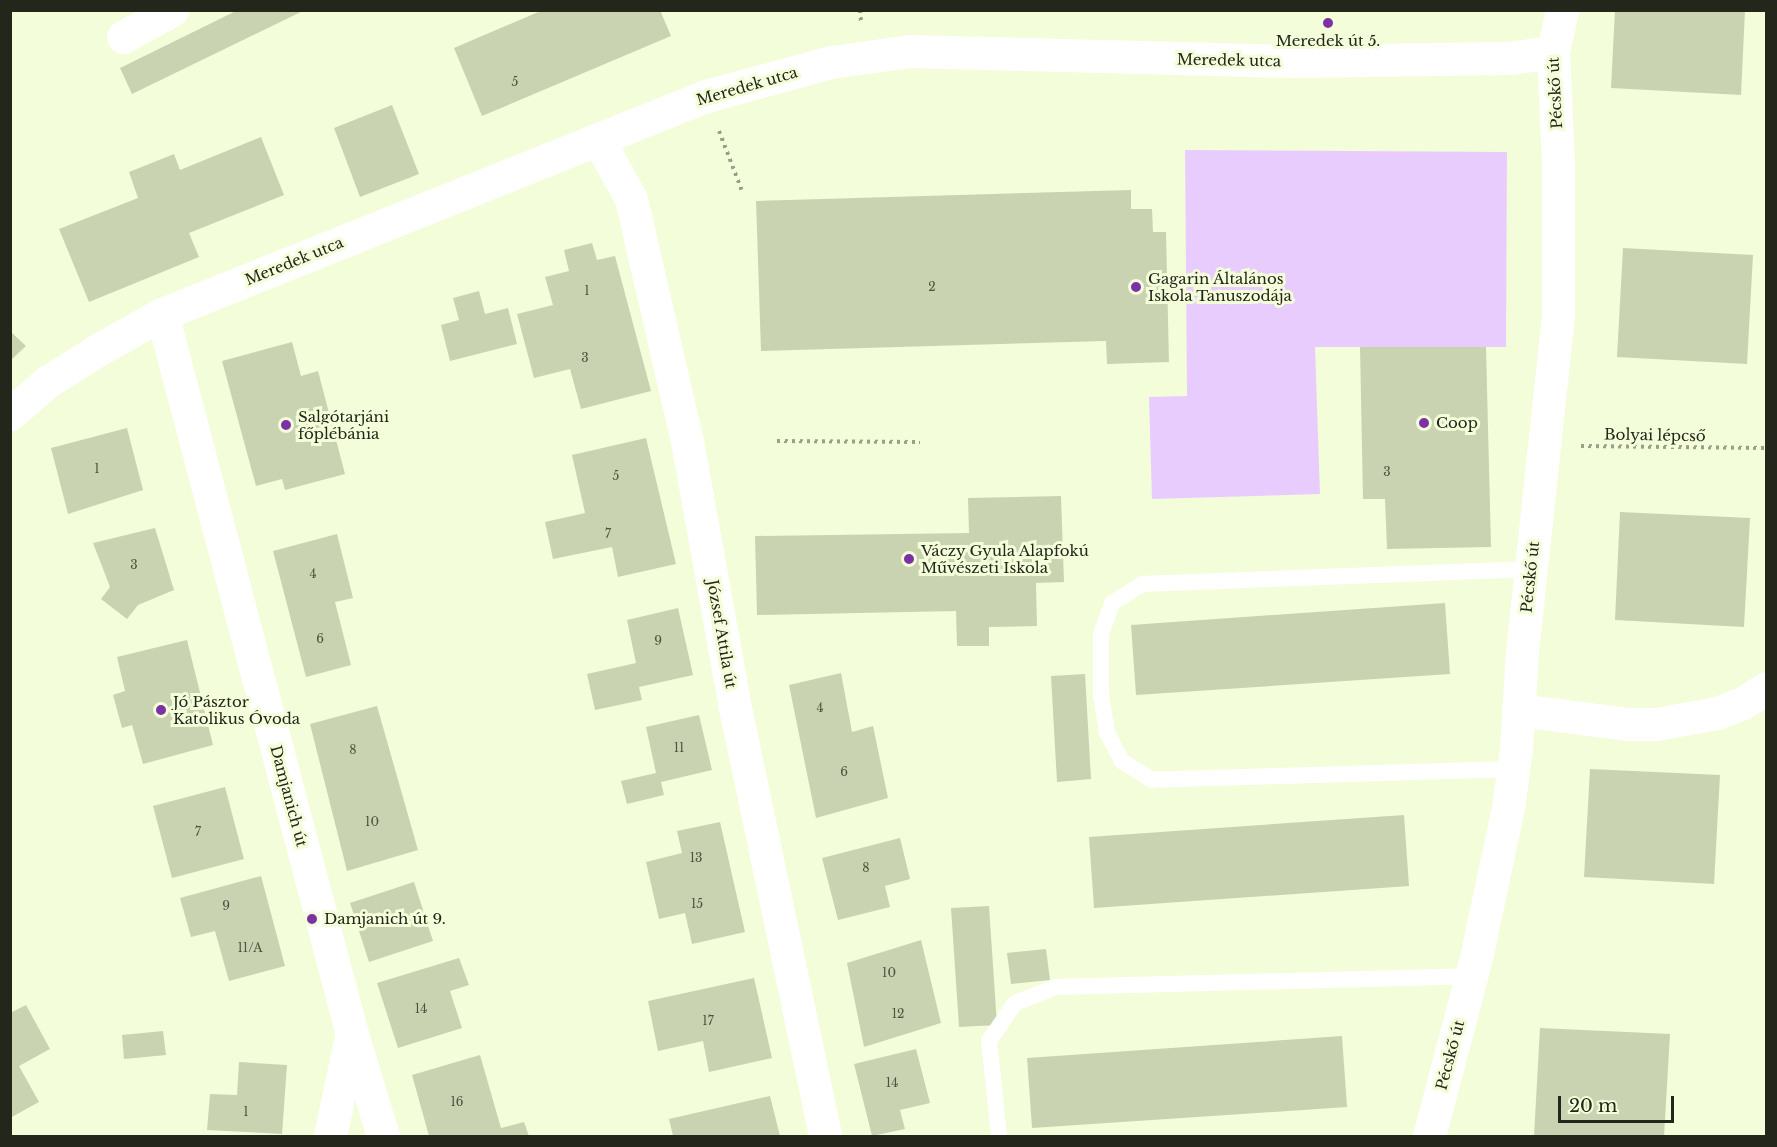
<!DOCTYPE html>
<html>
<head>
<meta charset="utf-8">
<style>
  body { margin:0 }
  #map { position:relative; width:1777px; height:1147px; overflow:hidden; background:#f4fdda; font-family:"Libre Baskerville",serif }
  div>[style] { position:absolute }
  .green>* { inset:0; background:#e9ccfe }
  .building>* { inset:0; background:#cad3b1 }
  .path>* { height:4px; margin-top:-2px; transform-origin:0; background:repeating-linear-gradient(90deg,#99a087 0 3px,transparent 0 7.5px) }
  .lane>* { height:16px; margin:-8px; padding:0 8px; transform-origin:8px; border-radius:8px; background:#fff }
  .street>* { height:33px; margin:-16.5px; padding:0 16.5px; transform-origin:16.5px; border-radius:16.5px; background:#fff }
  .dots>* { width:16px; height:16px; translate:-50% -50%; box-sizing:border-box; border:3px solid #f4fdda; border-radius:50% }
  span { translate:-50% -50%; white-space:nowrap; text-align:center; line-height:1.15; -webkit-text-stroke:6px #f4fdda; paint-order:stroke }
  .number-label { font-size:12px; color:#4d5140 }
  .number-label span { -webkit-text-stroke-width:0 }
  .poi-label { font-size:15px; color:#23261a }
  .left { translate:0 -50%; text-align:left }
  .street-label { font-size:15px; color:#23261a }
  .frame { position:absolute; inset:0; border:12px solid #23261a; pointer-events:none }
  .scale { position:absolute; left:1558px; top:1096px; width:116px; height:27px; box-sizing:border-box; border:3px solid #23261a; border-top:0; padding-left:8px; font-size:18px; line-height:21px; white-space:nowrap; color:#23261a; -webkit-text-stroke:4px #f4fdda; paint-order:stroke }
</style>
</head>
<body>
<div id="map">
  <div class="green">
    <div style="clip-path:polygon(1185px 150px,1507px 152px,1506px 347px,1315px 347px,1320px 494px,1152px 499px,1149px 397px,1187px 396px)"></div>
  </div>
  <div class="building">
    <div style="clip-path:polygon(238px 10px,305px 10px,132px 94px,120px 68px)"></div>
    <div style="clip-path:polygon(543px 10px,660px 10px,671px 36px,482px 116px,454px 48px)"></div>
    <div style="clip-path:polygon(1615px 10px,1745px 10px,1741px 95px,1611px 88px)"></div>
    <div style="clip-path:polygon(392px 105px,419px 174px,360px 197px,334px 128px)"></div>
    <div style="clip-path:polygon(261px 137px,284px 195px,189px 233px,199px 257px,89px 302px,59px 229px,138px 198px,129px 172px,174px 154px,180px 170px)"></div>
    <div style="clip-path:polygon(1131px 190px,1131px 209px,1152px 209px,1153px 232px,1166px 232px,1169px 362px,1107px 364px,1106px 341px,761px 351px,756px 201px)"></div>
    <div style="clip-path:polygon(592px 243px,597px 260px,615px 256px,651px 391px,581px 409px,570px 369px,534px 378px,517px 314px,553px 305px,545px 277px,569px 271px,564px 250px)"></div>
    <div style="clip-path:polygon(1623px 248px,1753px 255px,1747px 364px,1617px 357px)"></div>
    <div style="clip-path:polygon(479px 291px,485px 314px,508px 308px,517px 344px,450px 361px,441px 325px,459px 320px,453px 298px)"></div>
    <div style="clip-path:polygon(10px 331px,26px 346px,10px 361px)"></div>
    <div style="clip-path:polygon(292px 342px,301px 376px,318px 371px,345px 474px,285px 490px,282px 479px,256px 486px,222px 361px)"></div>
    <div style="clip-path:polygon(1360px 347px,1486px 347px,1491px 547px,1387px 549px,1385px 499px,1363px 499px)"></div>
    <div style="clip-path:polygon(127px 428px,143px 490px,68px 514px,51px 448px)"></div>
    <div style="clip-path:polygon(646px 438px,676px 564px,618px 577px,612px 547px,553px 559px,545px 522px,585px 513px,572px 455px)"></div>
    <div style="clip-path:polygon(1061px 496px,1064px 582px,1036px 583px,1037px 626px,989px 627px,989px 646px,957px 646px,956px 611px,757px 615px,755px 536px,969px 533px,968px 498px)"></div>
    <div style="clip-path:polygon(1620px 512px,1750px 518px,1744px 627px,1615px 620px)"></div>
    <div style="clip-path:polygon(155px 528px,174px 590px,138px 605px,127px 619px,101px 599px,110px 587px,93px 543px)"></div>
    <div style="clip-path:polygon(337px 534px,353px 598px,335px 602px,351px 665px,306px 677px,273px 551px)"></div>
    <div style="clip-path:polygon(1445px 603px,1450px 674px,1136px 695px,1131px 625px)"></div>
    <div style="clip-path:polygon(678px 608px,693px 675px,639px 687px,642px 700px,595px 710px,587px 674px,636px 663px,627px 620px)"></div>
    <div style="clip-path:polygon(187px 640px,213px 745px,143px 764px,132px 725px,122px 728px,113px 695px,125px 691px,117px 657px)"></div>
    <div style="clip-path:polygon(841px 673px,852px 732px,873px 726px,888px 798px,816px 818px,789px 685px)"></div>
    <div style="clip-path:polygon(1085px 674px,1091px 779px,1057px 782px,1051px 676px)"></div>
    <div style="clip-path:polygon(377px 706px,418px 850px,347px 871px,310px 724px)"></div>
    <div style="clip-path:polygon(699px 715px,712px 770px,661px 782px,664px 795px,627px 804px,621px 781px,656px 773px,646px 727px)"></div>
    <div style="clip-path:polygon(1590px 769px,1720px 775px,1714px 884px,1584px 877px)"></div>
    <div style="clip-path:polygon(225px 787px,244px 859px,172px 878px,153px 806px)"></div>
    <div style="clip-path:polygon(1404px 815px,1409px 886px,1094px 908px,1089px 837px)"></div>
    <div style="clip-path:polygon(720px 822px,745px 932px,692px 944px,685px 913px,659px 919px,646px 862px,682px 853px,677px 831px)"></div>
    <div style="clip-path:polygon(900px 838px,910px 879px,885px 886px,890px 907px,838px 920px,822px 858px)"></div>
    <div style="clip-path:polygon(261px 876px,285px 966px,229px 981px,215px 931px,191px 937px,180px 898px)"></div>
    <div style="clip-path:polygon(414px 882px,433px 941px,369px 962px,350px 903px)"></div>
    <div style="clip-path:polygon(989px 906px,997px 1025px,959px 1027px,951px 908px)"></div>
    <div style="clip-path:polygon(921px 940px,941px 1023px,864px 1047px,847px 963px)"></div>
    <div style="clip-path:polygon(1046px 949px,1050px 980px,1011px 984px,1007px 953px)"></div>
    <div style="clip-path:polygon(459px 958px,469px 985px,450px 991px,462px 1028px,398px 1048px,377px 983px)"></div>
    <div style="clip-path:polygon(754px 978px,772px 1058px,709px 1072px,703px 1041px,658px 1051px,648px 1001px)"></div>
    <div style="clip-path:polygon(26px 1005px,50px 1049px,19px 1066px,39px 1102px,10px 1118px,10px 1013px)"></div>
    <div style="clip-path:polygon(1540px 1028px,1670px 1034px,1664px 1136px,1534px 1136px)"></div>
    <div style="clip-path:polygon(163px 1031px,166px 1055px,124px 1059px,122px 1035px)"></div>
    <div style="clip-path:polygon(1342px 1036px,1347px 1107px,1032px 1128px,1027px 1058px)"></div>
    <div style="clip-path:polygon(916px 1049px,930px 1103px,900px 1110px,905px 1129px,872px 1136px,854px 1064px)"></div>
    <div style="clip-path:polygon(480px 1055px,501px 1128px,524px 1122px,529px 1136px,429px 1136px,412px 1075px)"></div>
    <div style="clip-path:polygon(239px 1062px,287px 1065px,282px 1134px,207px 1130px,210px 1094px,237px 1095px)"></div>
    <div style="clip-path:polygon(770px 1096px,780px 1136px,673px 1136px,669px 1119px)"></div>
  </div>
  <div class="path">
    <div style="left:860px;top:10px;width:12px;rotate:85deg"></div>
    <div style="left:719px;top:131px;width:64px;rotate:69deg"></div>
    <div style="left:777px;top:441px;width:143px;rotate:0.4deg"></div>
    <div style="left:1581px;top:446px;width:185px;rotate:0.6deg"></div>
  </div>
  <div class="lane">
    <div style="left:1513px;top:769px;width:361px;rotate:178.3deg"></div>
    <div style="left:1152px;top:780px;width:36px;rotate:-148deg"></div>
    <div style="left:1122px;top:761px;width:32px;rotate:-118deg"></div>
    <div style="left:1107px;top:733px;width:37px;rotate:-99deg"></div>
    <div style="left:1101px;top:696px;width:62px;rotate:-90deg"></div>
    <div style="left:1101px;top:634px;width:33px;rotate:-70deg"></div>
    <div style="left:1112px;top:603px;width:36px;rotate:-32deg"></div>
    <div style="left:1142px;top:584px;width:389px;rotate:-2.2deg"></div>
    <div style="left:999px;top:1136px;width:96px;rotate:-96deg"></div>
    <div style="left:989px;top:1041px;width:46px;rotate:-55.6deg"></div>
    <div style="left:1015px;top:1003px;width:44px;rotate:-21.3deg"></div>
    <div style="left:1056px;top:987px;width:415px;rotate:-1.5deg"></div>
  </div>
  <div class="street">
    <div style="left:123px;top:37px;width:56px;rotate:-28.9deg"></div>
    <div style="left:598px;top:139px;width:68px;rotate:61.2deg"></div>
    <div style="left:631px;top:199px;width:248px;rotate:77deg"></div>
    <div style="left:687px;top:441px;width:266px;rotate:79.8deg"></div>
    <div style="left:734px;top:703px;width:442px;rotate:78.1deg"></div>
    <div style="left:162px;top:314px;width:745px;rotate:75.22deg"></div>
    <div style="left:352px;top:1034px;width:107px;rotate:73.1deg"></div>
    <div style="left:10px;top:414px;width:49px;rotate:-40.9deg"></div>
    <div style="left:47px;top:382px;width:60px;rotate:-32.1deg"></div>
    <div style="left:98px;top:350px;width:73px;rotate:-29.4deg"></div>
    <div style="left:162px;top:314px;width:586px;rotate:-21.84deg"></div>
    <div style="left:706px;top:96px;width:130px;rotate:-15.2deg"></div>
    <div style="left:831px;top:62px;width:80px;rotate:-7.9deg"></div>
    <div style="left:910px;top:51px;width:384px;rotate:1.5deg"></div>
    <div style="left:1294px;top:61px;width:215px;rotate:-0.8deg"></div>
    <div style="left:1509px;top:58px;width:44px;rotate:-7.8deg"></div>
    <div style="left:1518px;top:710px;width:112px;rotate:7.2deg"></div>
    <div style="left:1629px;top:724px;width:27px"></div>
    <div style="left:1656px;top:724px;width:62px;rotate:-10.2deg"></div>
    <div style="left:1717px;top:713px;width:28px;rotate:-21deg"></div>
    <div style="left:1743px;top:703px;width:27px;rotate:-33deg"></div>
    <div style="left:330px;top:1136px;width:102px;rotate:-78.1deg"></div>
    <div style="left:1429px;top:1136px;width:184px;rotate:-75.2deg"></div>
    <div style="left:1476px;top:958px;width:153px;rotate:-78deg"></div>
    <div style="left:1508px;top:808px;width:60px;rotate:-82.3deg"></div>
    <div style="left:1516px;top:749px;width:97px;rotate:-86.5deg"></div>
    <div style="left:1522px;top:652px;width:339px;rotate:-83.9deg"></div>
    <div style="left:1558px;top:315px;width:153px;rotate:-90deg"></div>
    <div style="left:1558px;top:162px;width:110px;rotate:-92.6deg"></div>
    <div style="left:1553px;top:52px;width:43px;rotate:-77.9deg"></div>
  </div>
  <div class="dots">
    <div style="left:1328px;top:23px;background:#7c32a4"></div>
    <div style="left:1136px;top:287px;background:#7c32a4"></div>
    <div style="left:1424px;top:423px;background:#7c32a4"></div>
    <div style="left:286px;top:425px;background:#7c32a4"></div>
    <div style="left:909px;top:559px;background:#7c32a4"></div>
    <div style="left:161px;top:710px;background:#7c32a4"></div>
    <div style="left:312px;top:919px;background:#7c32a4"></div>
  </div>
  <div class="number-label">
    <span style="left:515px;top:82px">5</span>
    <span style="left:932px;top:287px">2</span>
    <span style="left:587px;top:291px">1</span>
    <span style="left:585px;top:358px">3</span>
    <span style="left:97px;top:469px">1</span>
    <span style="left:1387px;top:472px">3</span>
    <span style="left:616px;top:476px">5</span>
    <span style="left:608px;top:534px">7</span>
    <span style="left:134px;top:565px">3</span>
    <span style="left:313px;top:574px">4</span>
    <span style="left:320px;top:639px">6</span>
    <span style="left:658px;top:641px">9</span>
    <span style="left:820px;top:708px">4</span>
    <span style="left:679px;top:748px">11</span>
    <span style="left:353px;top:750px">8</span>
    <span style="left:844px;top:772px">6</span>
    <span style="left:372px;top:822px">10</span>
    <span style="left:198px;top:832px">7</span>
    <span style="left:696px;top:858px">13</span>
    <span style="left:866px;top:868px">8</span>
    <span style="left:697px;top:904px">15</span>
    <span style="left:226px;top:906px">9</span>
    <span style="left:250px;top:948px">11/A</span>
    <span style="left:889px;top:973px">10</span>
    <span style="left:421px;top:1009px">14</span>
    <span style="left:898px;top:1014px">12</span>
    <span style="left:708px;top:1021px">17</span>
    <span style="left:892px;top:1083px">14</span>
    <span style="left:457px;top:1102px">16</span>
    <span style="left:246px;top:1112px">1</span>
  </div>
  <div class="poi-label">
    <span style="left:1328px;top:41px">Meredek út 5.</span>
    <span class="left" style="left:1148px;top:287px">Gagarin Általános<br>Iskola Tanuszodája</span>
    <span class="left" style="left:298px;top:425px">Salgótarjáni<br>főplébánia</span>
    <span class="left" style="left:1436px;top:423px">Coop</span>
    <span class="left" style="left:921px;top:559px">Váczy Gyula Alapfokú<br>Művészeti Iskola</span>
    <span class="left" style="left:173px;top:710px">Jó Pásztor<br>Katolikus Óvoda</span>
    <span class="left" style="left:324px;top:919px">Damjanich út 9.</span>
  </div>
  <div class="street-label">
    <span style="left:1229px;top:60px;rotate:1deg">Meredek utca</span>
    <span style="left:747px;top:86px;rotate:-16deg">Meredek utca</span>
    <span style="left:1555px;top:93px;rotate:-93deg">Pécskő út</span>
    <span style="left:294px;top:261px;rotate:-22deg">Meredek utca</span>
    <span style="left:1655px;top:435px;rotate:1deg">Bolyai lépcső</span>
    <span style="left:1530px;top:577px;rotate:-84deg">Pécskő út</span>
    <span style="left:722px;top:634px;rotate:80deg">József Attila út</span>
    <span style="left:289px;top:796px;rotate:75deg">Damjanich út</span>
    <span style="left:1450px;top:1055px;rotate:-75deg">Pécskő út</span>
  </div>
  <div class="frame"></div>
  <div class="scale">20 m</div>
</div>
</body>
</html>
